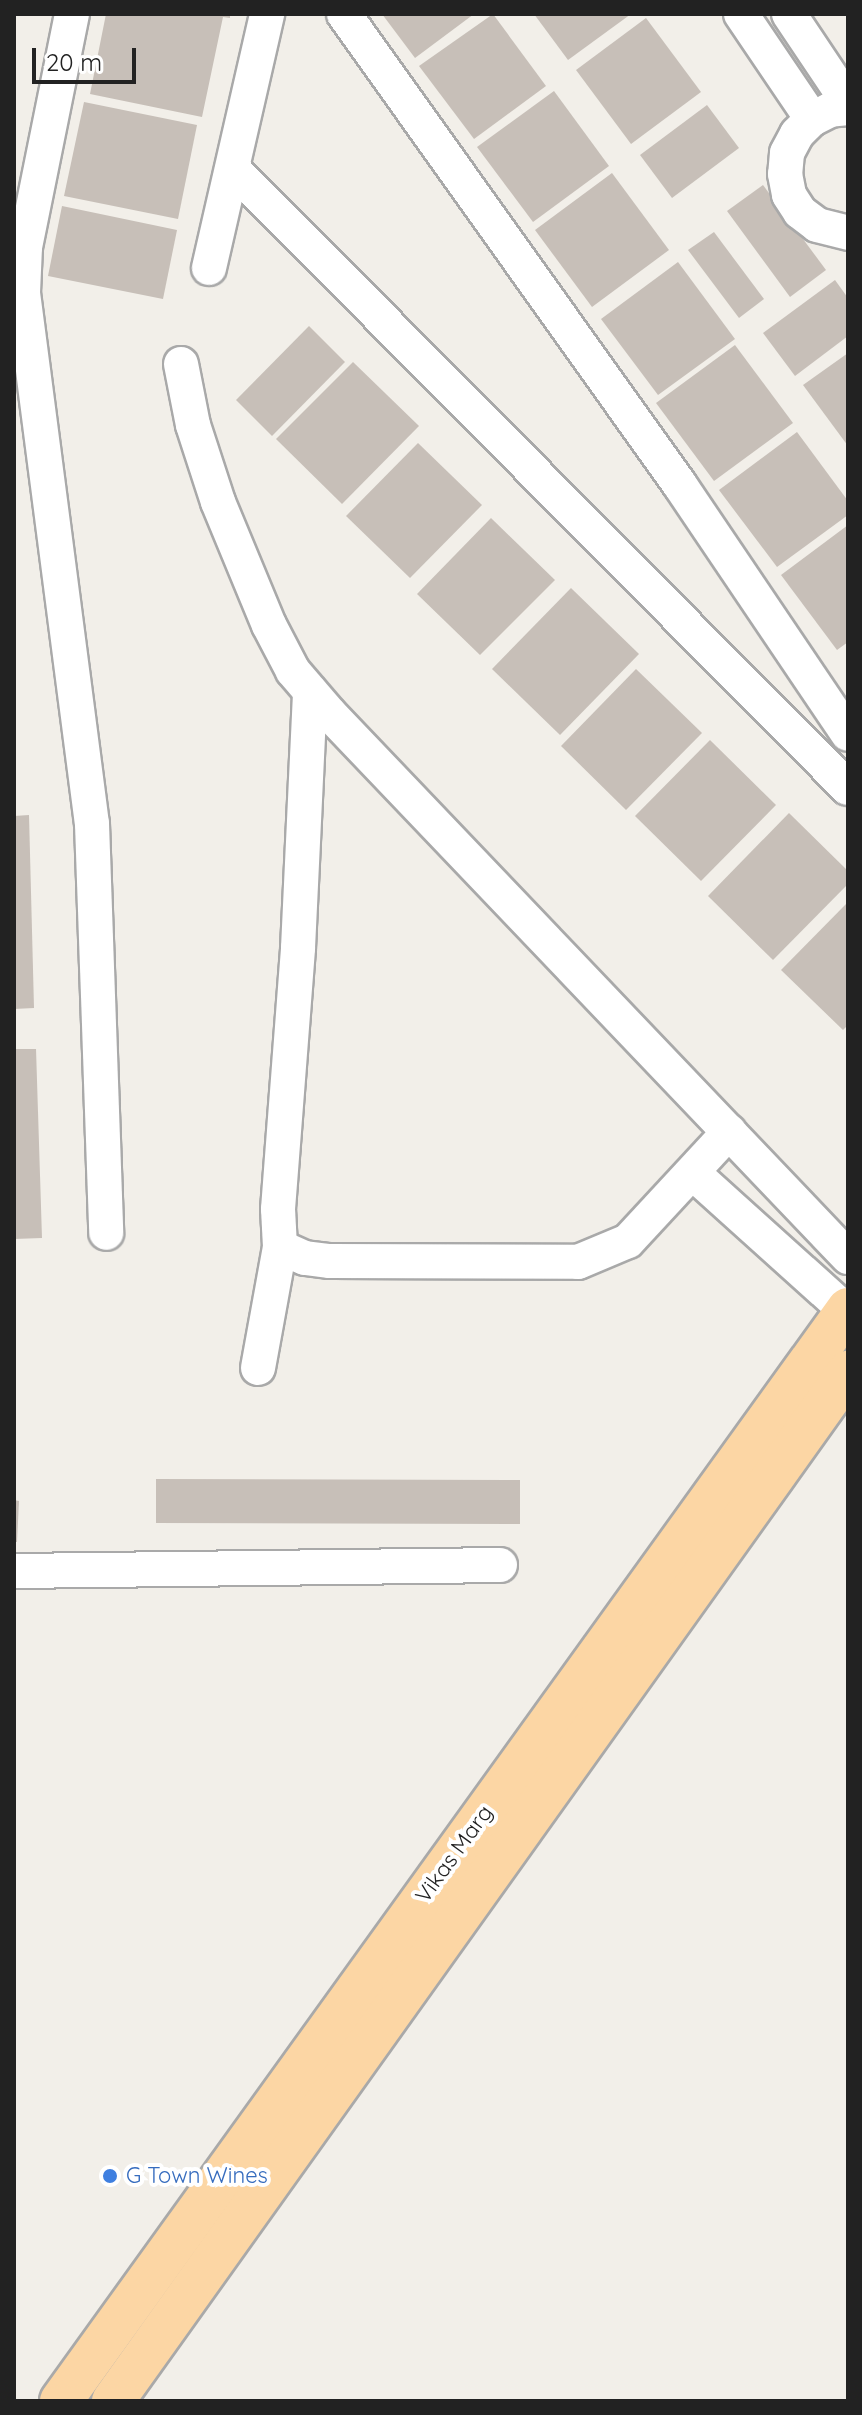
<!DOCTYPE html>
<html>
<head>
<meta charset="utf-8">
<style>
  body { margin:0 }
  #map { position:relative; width:862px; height:2415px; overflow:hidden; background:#f2efe9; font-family:Quicksand,sans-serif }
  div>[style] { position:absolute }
  .building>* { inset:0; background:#c7bfb8 }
  .roads { filter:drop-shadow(2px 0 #a9a9a9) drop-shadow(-2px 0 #a9a9a9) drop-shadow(0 2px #a9a9a9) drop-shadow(0 -2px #a9a9a9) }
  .minor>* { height:34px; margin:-17px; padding:0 17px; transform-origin:17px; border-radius:17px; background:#fff }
  .major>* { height:42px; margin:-21px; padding:0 21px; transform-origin:21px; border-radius:21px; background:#fcd6a4 }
  .dots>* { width:22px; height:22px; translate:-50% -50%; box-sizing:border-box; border:4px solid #fff; border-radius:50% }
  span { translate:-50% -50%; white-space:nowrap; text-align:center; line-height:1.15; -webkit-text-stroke:8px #fff; paint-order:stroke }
  .street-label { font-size:22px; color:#222 }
  .shop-label { font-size:22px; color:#366cbe }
  .left { translate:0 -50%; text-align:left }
  .frame { position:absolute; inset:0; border:16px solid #222; pointer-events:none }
  .scale { position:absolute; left:32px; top:48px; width:104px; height:36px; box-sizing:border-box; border:4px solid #222; border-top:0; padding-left:10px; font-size:24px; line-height:28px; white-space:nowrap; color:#222; -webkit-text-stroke:6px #fff; paint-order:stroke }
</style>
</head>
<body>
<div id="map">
  <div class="building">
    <div style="clip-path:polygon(106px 14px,230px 14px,230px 18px,223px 17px,202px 117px,90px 94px)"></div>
    <div style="clip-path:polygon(382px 14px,474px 14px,415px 58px)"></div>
    <div style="clip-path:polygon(493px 14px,546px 86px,474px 139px,419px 66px)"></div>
    <div style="clip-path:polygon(534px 14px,631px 14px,568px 60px)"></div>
    <div style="clip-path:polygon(646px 18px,701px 92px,631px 144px,576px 70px)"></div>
    <div style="clip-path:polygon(554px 91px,609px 166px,533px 222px,477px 147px)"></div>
    <div style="clip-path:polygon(84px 102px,197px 125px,178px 219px,64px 196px)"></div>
    <div style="clip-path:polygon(707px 105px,739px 148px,672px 198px,640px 155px)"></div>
    <div style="clip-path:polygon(612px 173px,669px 250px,592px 307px,535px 230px)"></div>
    <div style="clip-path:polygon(763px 185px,826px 270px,790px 297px,727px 211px)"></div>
    <div style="clip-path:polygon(62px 206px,177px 230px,163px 299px,48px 276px)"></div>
    <div style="clip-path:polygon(714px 232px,764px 299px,739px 318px,688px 250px)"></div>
    <div style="clip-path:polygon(678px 262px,735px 339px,658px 395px,601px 319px)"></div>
    <div style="clip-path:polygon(835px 280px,848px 298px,848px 336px,795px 376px,763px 333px)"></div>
    <div style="clip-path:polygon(309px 326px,345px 362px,272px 436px,236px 400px)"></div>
    <div style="clip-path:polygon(735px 345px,793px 423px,714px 481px,656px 403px)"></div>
    <div style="clip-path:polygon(848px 353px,848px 446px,803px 385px)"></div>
    <div style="clip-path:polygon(353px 362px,419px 426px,342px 504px,276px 439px)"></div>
    <div style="clip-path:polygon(797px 432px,848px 501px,848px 515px,777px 567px,719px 490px)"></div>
    <div style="clip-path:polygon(418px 443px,482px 505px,410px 578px,346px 516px)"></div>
    <div style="clip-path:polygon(491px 518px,555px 580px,480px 655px,417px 594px)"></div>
    <div style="clip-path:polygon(848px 525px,848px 642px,837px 650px,781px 575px)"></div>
    <div style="clip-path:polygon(571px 588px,639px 654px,560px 735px,492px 669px)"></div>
    <div style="clip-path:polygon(636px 669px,702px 733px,626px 810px,561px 746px)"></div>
    <div style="clip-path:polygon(710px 740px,776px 805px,701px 881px,635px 816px)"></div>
    <div style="clip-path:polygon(789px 813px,848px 871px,848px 884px,773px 960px,708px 896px)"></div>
    <div style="clip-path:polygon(29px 815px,34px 1008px,14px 1009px,14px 816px)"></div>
    <div style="clip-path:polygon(848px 902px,848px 1025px,843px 1030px,781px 970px)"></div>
    <div style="clip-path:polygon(14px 1049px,36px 1049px,42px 1238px,14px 1239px)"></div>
    <div style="clip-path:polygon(156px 1479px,520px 1480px,520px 1524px,156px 1523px)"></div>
    <div style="clip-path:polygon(14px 1500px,19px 1501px,17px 1542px,14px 1542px)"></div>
  </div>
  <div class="roads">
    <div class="minor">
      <div style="left:72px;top:14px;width:238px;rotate:101.4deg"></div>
      <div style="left:25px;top:247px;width:46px;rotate:92.5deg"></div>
      <div style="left:23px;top:293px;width:535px;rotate:82.6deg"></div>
      <div style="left:92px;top:824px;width:409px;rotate:88deg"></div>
      <div style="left:344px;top:14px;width:579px;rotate:54.5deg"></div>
      <div style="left:680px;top:485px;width:300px;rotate:56deg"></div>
      <div style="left:741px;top:14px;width:127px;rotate:55.9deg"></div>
      <div style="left:789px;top:14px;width:106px;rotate:56.2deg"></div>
      <div style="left:848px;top:108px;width:18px;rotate:174deg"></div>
      <div style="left:830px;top:110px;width:20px;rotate:153deg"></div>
      <div style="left:812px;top:119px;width:21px;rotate:135deg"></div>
      <div style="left:797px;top:134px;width:21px;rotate:118deg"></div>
      <div style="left:787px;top:153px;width:21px;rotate:95deg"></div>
      <div style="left:785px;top:174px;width:21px;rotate:79deg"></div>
      <div style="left:789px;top:195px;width:20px;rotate:57deg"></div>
      <div style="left:800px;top:212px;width:21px;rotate:37deg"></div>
      <div style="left:817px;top:225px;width:32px;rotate:14deg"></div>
      <div style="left:234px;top:170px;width:871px;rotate:45.19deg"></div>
      <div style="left:209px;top:268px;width:261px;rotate:-77.1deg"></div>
      <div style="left:181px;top:364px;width:62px;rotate:78.9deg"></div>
      <div style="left:193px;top:425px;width:81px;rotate:72deg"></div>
      <div style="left:218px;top:502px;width:133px;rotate:67.5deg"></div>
      <div style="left:269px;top:625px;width:52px;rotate:62.4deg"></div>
      <div style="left:293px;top:671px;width:55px;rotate:49.4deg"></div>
      <div style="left:329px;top:713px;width:752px;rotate:46.35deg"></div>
      <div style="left:694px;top:1174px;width:205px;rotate:42deg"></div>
      <div style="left:280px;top:1247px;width:38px;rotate:-93deg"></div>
      <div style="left:278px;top:1209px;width:262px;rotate:-85.6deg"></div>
      <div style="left:298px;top:948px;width:257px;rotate:-87.3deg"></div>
      <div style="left:258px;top:1368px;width:123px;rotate:-79.7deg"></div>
      <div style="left:280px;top:1247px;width:27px;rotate:24deg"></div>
      <div style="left:305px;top:1258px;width:25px;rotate:7deg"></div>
      <div style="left:330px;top:1261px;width:248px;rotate:0.2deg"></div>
      <div style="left:578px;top:1262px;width:54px;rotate:-22.8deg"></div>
      <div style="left:628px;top:1241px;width:149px;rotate:-47.2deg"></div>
      <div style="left:14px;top:1571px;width:486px;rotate:-0.7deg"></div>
    </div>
    <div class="major">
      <div style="left:61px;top:2401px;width:1346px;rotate:-54.22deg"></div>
      <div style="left:113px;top:2401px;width:1265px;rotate:-54.46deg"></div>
    </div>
  </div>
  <div class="dots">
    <div style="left:110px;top:2176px;background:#3f7fe0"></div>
  </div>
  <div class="street-label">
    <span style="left:454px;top:1854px;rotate:-54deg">Vikas Marg</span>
  </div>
  <div class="shop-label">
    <span class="left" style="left:126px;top:2176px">G Town Wines</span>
  </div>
  <div class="frame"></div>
  <div class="scale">20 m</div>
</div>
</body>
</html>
